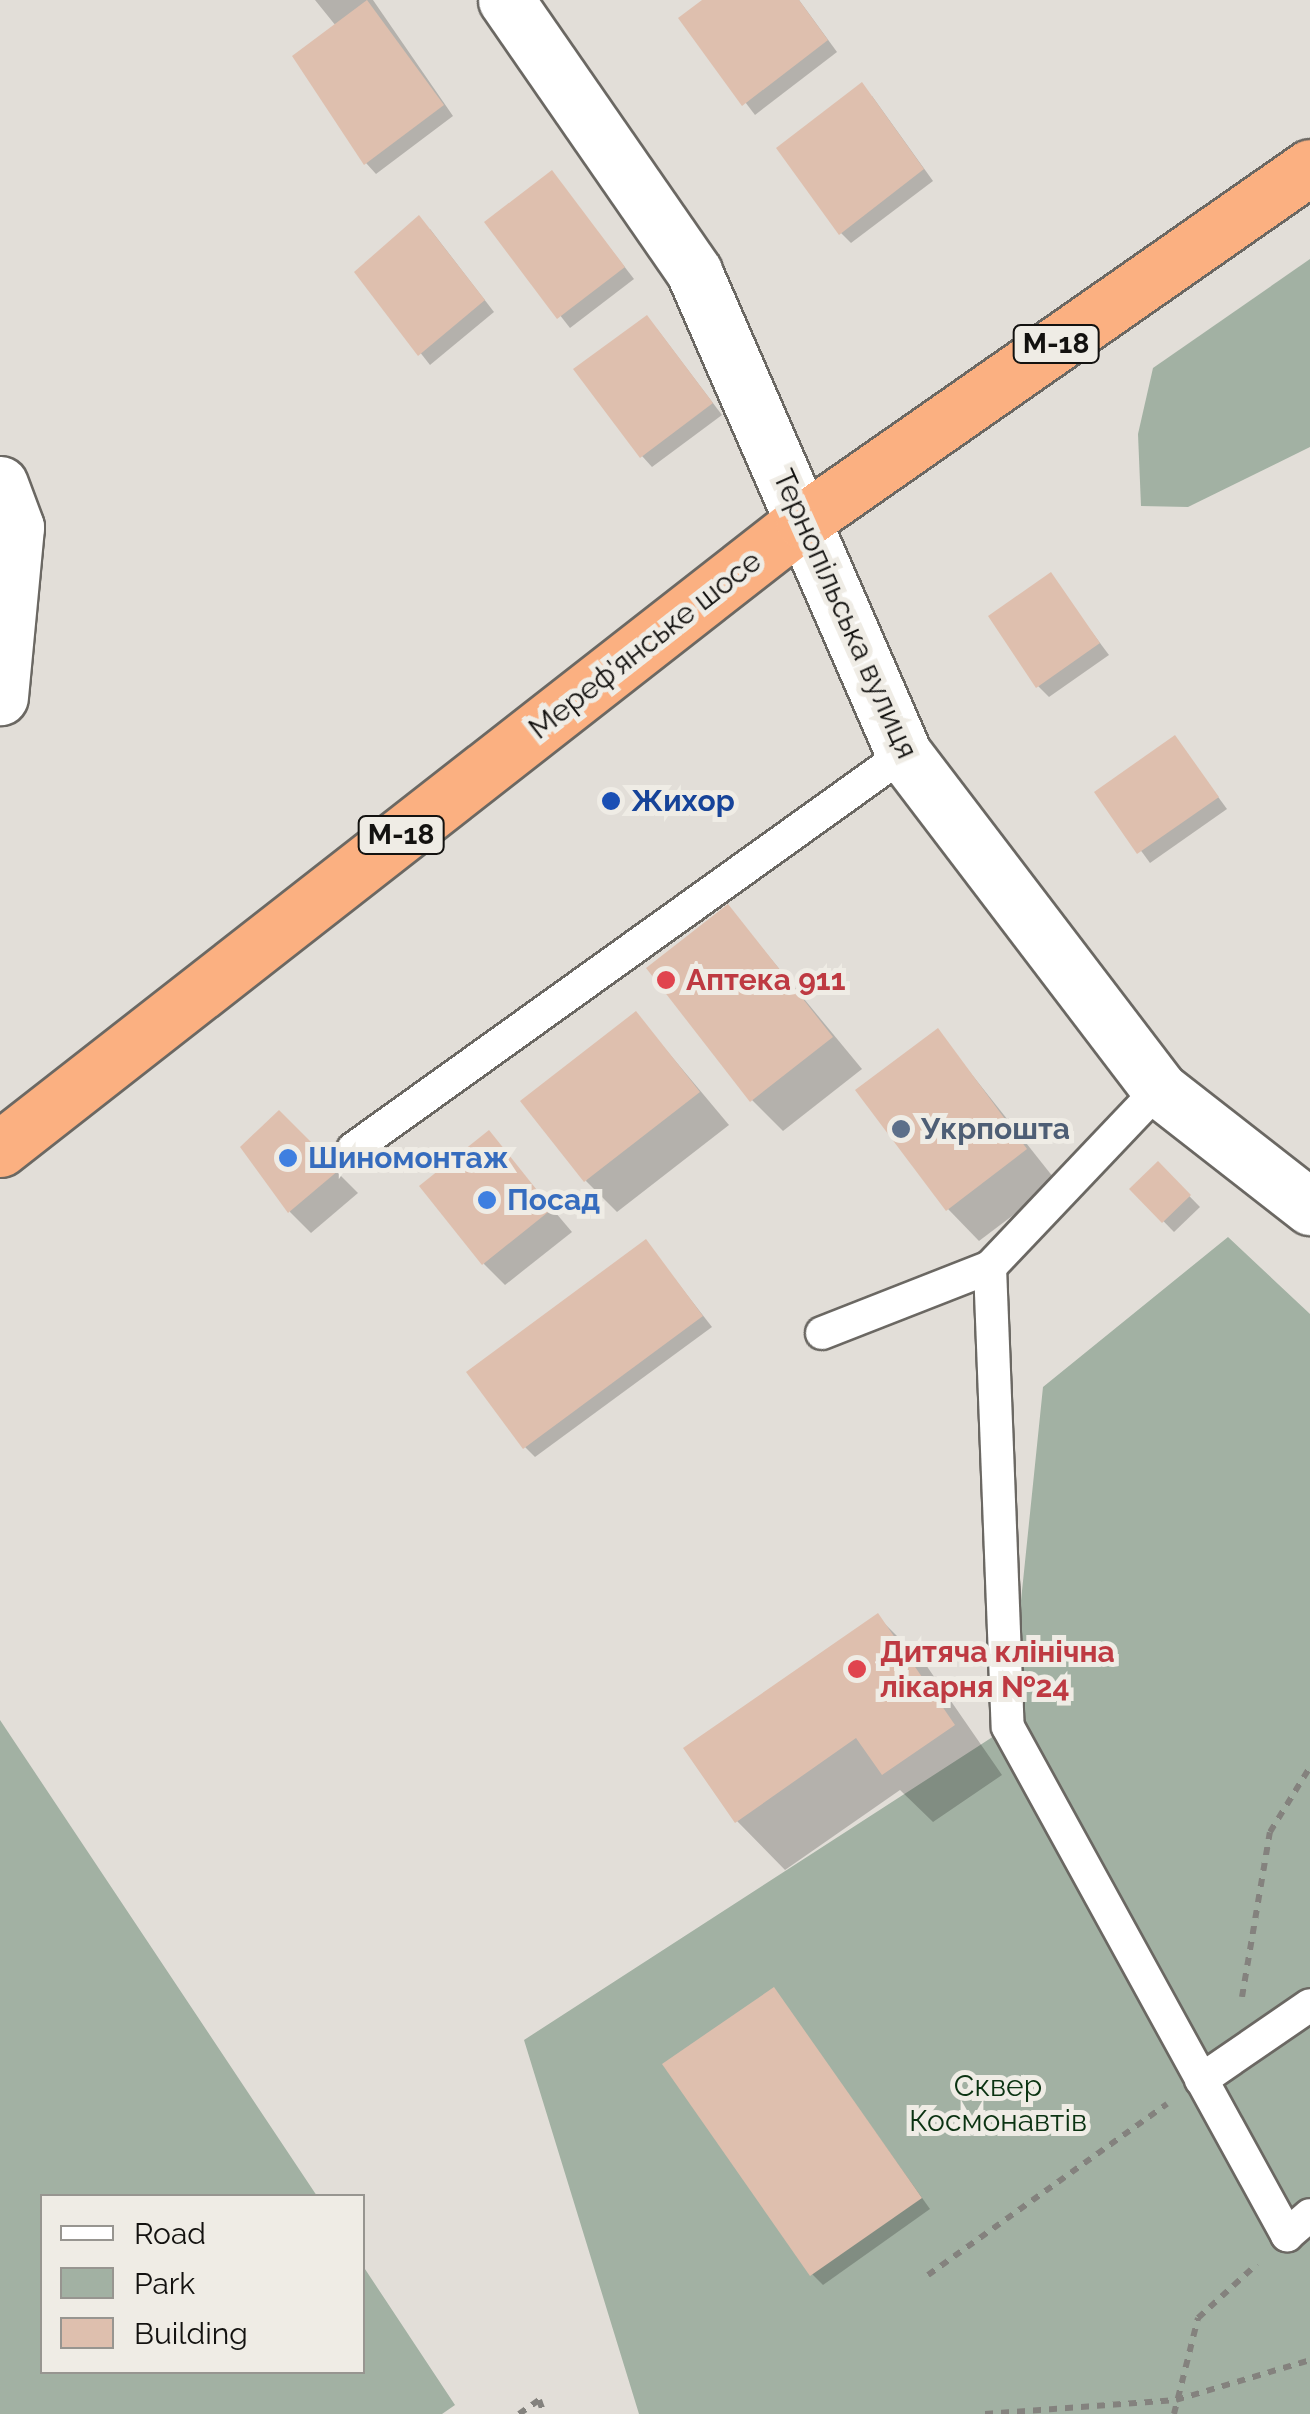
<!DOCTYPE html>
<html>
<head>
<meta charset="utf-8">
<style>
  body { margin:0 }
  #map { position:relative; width:1310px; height:2414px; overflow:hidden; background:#e2ded8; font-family:Raleway,sans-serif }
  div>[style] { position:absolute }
  .green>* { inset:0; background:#a2b1a3 }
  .shadow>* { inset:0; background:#0003 }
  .building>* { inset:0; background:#debfae }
  .path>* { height:6px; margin-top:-3px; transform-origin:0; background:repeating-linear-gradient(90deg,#84827e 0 8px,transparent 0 16px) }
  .roads { filter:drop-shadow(2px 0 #6b6863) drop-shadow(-2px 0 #6b6863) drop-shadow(0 2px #6b6863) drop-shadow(0 -2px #6b6863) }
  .lane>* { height:32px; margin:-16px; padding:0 16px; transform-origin:16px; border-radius:16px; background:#fff }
  .street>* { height:55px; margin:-27.5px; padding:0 27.5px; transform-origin:27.5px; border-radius:27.5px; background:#fff }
  .highway>* { height:55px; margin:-27.5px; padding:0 27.5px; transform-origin:27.5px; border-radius:27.5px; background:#fbb081 }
  .dots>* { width:28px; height:28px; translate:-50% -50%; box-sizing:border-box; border:5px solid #efece5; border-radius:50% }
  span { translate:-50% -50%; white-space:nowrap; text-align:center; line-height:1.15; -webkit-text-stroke:10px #efece5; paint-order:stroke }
  .shield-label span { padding:2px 8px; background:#efece5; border:2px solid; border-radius:8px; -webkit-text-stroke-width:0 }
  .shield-label { font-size:28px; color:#131210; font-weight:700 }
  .street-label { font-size:30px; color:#131210 }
  .transit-label { font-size:30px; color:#164399; font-weight:700 }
  .left { translate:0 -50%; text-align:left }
  .health-label { font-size:30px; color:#be3a42; font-weight:700 }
  .service-label { font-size:30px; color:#4e5e75; font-weight:700 }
  .shop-label { font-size:30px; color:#366cbe; font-weight:700 }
  .park-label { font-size:30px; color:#0b3312 }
  .legend { position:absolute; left:40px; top:2194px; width:325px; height:180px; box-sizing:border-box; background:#efece5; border:2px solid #979590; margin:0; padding:12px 18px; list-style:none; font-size:30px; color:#131210 }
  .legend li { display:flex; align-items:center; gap:20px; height:50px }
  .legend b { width:50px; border:2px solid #979590 }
</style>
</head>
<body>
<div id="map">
  <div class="green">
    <div style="clip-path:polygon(1310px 259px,1310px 447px,1188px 507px,1141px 506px,1138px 434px,1153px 368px)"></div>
    <div style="clip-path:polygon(1228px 1237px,1310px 1314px,1310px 2414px,639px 2414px,524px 2040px,1008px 1727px,1043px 1387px)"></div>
    <div style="clip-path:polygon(0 1720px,317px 2196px,42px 2196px,42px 2372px,362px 2372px,363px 2266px,455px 2405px,442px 2414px,0 2414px)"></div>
  </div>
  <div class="shadow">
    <div style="clip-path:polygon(315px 0,373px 0,453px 116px,376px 174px,366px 163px,336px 26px)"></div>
    <div style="clip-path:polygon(706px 0,799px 0,837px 52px,755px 115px,682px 19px)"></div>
    <div style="clip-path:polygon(872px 96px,933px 181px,851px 243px,841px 233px)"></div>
    <div style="clip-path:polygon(552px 173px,634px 279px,570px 328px,487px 222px)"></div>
    <div style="clip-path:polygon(430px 229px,494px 312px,430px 365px,357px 272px)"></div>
    <div style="clip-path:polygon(657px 329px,722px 415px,652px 467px,642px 456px)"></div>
    <div style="clip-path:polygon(1050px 576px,1109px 655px,1049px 697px,1038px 686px)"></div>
    <div style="clip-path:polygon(1175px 738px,1227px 809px,1150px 863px,1098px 792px)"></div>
    <div style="clip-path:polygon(728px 907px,862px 1069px,783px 1131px,752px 1100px)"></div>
    <div style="clip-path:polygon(636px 1014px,729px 1125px,617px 1212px,586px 1181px)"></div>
    <div style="clip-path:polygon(938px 1032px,1057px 1182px,979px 1241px,948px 1209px)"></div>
    <div style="clip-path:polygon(279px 1114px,358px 1193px,311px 1233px,290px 1212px)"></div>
    <div style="clip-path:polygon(489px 1134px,572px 1232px,505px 1285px,484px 1264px)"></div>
    <div style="clip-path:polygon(1158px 1164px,1200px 1207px,1174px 1232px,1132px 1189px)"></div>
    <div style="clip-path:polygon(646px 1242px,712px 1327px,535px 1457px,525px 1447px)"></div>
    <div style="clip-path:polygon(877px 1616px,926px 1665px,1002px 1775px,933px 1822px,900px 1790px,785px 1870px,737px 1821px)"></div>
    <div style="clip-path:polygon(774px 1990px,930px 2209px,823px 2285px,812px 2274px)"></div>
  </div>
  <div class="building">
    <div style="clip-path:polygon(367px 0,444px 105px,364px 165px,292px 56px)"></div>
    <div style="clip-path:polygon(702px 0,799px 0,828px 40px,742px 106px,678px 18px)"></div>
    <div style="clip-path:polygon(862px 82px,924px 169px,839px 235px,776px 148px)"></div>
    <div style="clip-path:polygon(552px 170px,625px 267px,557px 319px,484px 222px)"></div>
    <div style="clip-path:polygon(419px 215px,485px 300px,418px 356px,354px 272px)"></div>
    <div style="clip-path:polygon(647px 315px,713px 403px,640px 458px,573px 369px)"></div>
    <div style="clip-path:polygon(1051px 572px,1100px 643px,1036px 688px,988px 616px)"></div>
    <div style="clip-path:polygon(1175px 735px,1219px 797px,1137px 854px,1094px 792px)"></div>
    <div style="clip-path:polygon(728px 904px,833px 1037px,750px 1102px,646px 968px)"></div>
    <div style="clip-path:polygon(636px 1011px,700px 1092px,584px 1182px,520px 1101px)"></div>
    <div style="clip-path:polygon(938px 1028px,1027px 1149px,946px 1211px,855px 1090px)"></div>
    <div style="clip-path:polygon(279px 1110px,339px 1170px,288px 1213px,240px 1147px)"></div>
    <div style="clip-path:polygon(489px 1130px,552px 1209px,482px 1265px,419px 1186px)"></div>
    <div style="clip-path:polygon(1158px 1161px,1191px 1195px,1162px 1223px,1129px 1189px)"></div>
    <div style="clip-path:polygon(646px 1239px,703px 1316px,523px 1449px,466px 1372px)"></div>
    <div style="clip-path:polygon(878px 1613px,955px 1725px,882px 1775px,856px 1738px,735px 1823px,683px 1748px)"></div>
    <div style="clip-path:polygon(774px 1987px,922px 2198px,810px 2276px,662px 2064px)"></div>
  </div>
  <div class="path">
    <div style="left:1242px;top:1997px;width:167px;rotate:-80.4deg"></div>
    <div style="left:1270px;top:1832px;width:76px;rotate:-58.4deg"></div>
    <div style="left:928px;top:2275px;width:294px;rotate:-35.6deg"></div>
    <div style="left:519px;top:2414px;width:24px;rotate:-35deg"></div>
    <div style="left:539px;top:2400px;width:15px;rotate:70deg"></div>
    <div style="left:985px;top:2414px;width:192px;rotate:-4.2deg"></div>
    <div style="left:1176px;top:2400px;width:140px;rotate:-16.6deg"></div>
    <div style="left:1174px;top:2414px;width:99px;rotate:-76deg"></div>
    <div style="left:1198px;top:2318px;width:80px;rotate:-42.5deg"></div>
  </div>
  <div class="roads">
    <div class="lane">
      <div style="left:353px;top:1149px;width:678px;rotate:-35.64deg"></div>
      <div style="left:990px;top:1267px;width:460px;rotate:87.8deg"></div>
      <div style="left:1008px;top:1727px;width:580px;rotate:61.22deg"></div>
      <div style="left:1287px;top:2235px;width:30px;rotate:-41deg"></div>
      <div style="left:822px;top:1333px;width:180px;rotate:-21.4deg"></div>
      <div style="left:990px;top:1267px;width:245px;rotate:-46.5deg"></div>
      <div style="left:1201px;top:2080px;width:132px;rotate:-34.5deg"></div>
    </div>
    <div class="street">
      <div style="left:506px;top:0;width:331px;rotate:55.3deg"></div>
      <div style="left:694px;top:272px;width:526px;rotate:66.46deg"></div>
      <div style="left:904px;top:754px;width:421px;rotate:52.7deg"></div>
      <div style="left:1159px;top:1089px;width:192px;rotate:38deg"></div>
      <div style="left:0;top:484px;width:46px;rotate:69.6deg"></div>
      <div style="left:16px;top:527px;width:171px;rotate:95.4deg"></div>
    </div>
    <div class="highway">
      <div style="left:0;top:1149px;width:1019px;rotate:-38.03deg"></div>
      <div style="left:803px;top:521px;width:618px;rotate:-34.92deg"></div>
    </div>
  </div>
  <div class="dots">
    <div style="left:611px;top:801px;background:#1a4fb4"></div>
    <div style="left:666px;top:980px;background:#e0444e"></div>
    <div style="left:901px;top:1129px;background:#5c6f8a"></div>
    <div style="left:288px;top:1158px;background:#3f7fe0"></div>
    <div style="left:487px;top:1200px;background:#3f7fe0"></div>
    <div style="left:857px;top:1669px;background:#e0444e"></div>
  </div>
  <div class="shield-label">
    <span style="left:1056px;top:344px">М-18</span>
    <span style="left:401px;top:835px">М-18</span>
  </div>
  <div class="street-label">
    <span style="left:845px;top:614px;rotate:66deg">Тернопільська вулиця</span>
    <span style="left:645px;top:645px;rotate:-38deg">Мереф'янське шосе</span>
  </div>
  <div class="transit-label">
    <span class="left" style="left:631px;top:801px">Жихор</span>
  </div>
  <div class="health-label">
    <span class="left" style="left:686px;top:980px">Аптека 911</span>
    <span class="left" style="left:880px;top:1669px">Дитяча клінічна<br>лікарня №24</span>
  </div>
  <div class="service-label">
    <span class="left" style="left:921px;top:1129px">Укрпошта</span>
  </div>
  <div class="shop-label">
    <span class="left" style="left:308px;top:1158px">Шиномонтаж</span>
    <span class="left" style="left:507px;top:1200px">Посад</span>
  </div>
  <div class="park-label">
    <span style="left:998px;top:2103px">Сквер<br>Космонавтів</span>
  </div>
  <ul class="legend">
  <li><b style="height:12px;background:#fff"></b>Road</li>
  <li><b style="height:28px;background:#a2b1a3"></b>Park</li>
  <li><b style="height:28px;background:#debfae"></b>Building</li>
  </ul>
</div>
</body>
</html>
